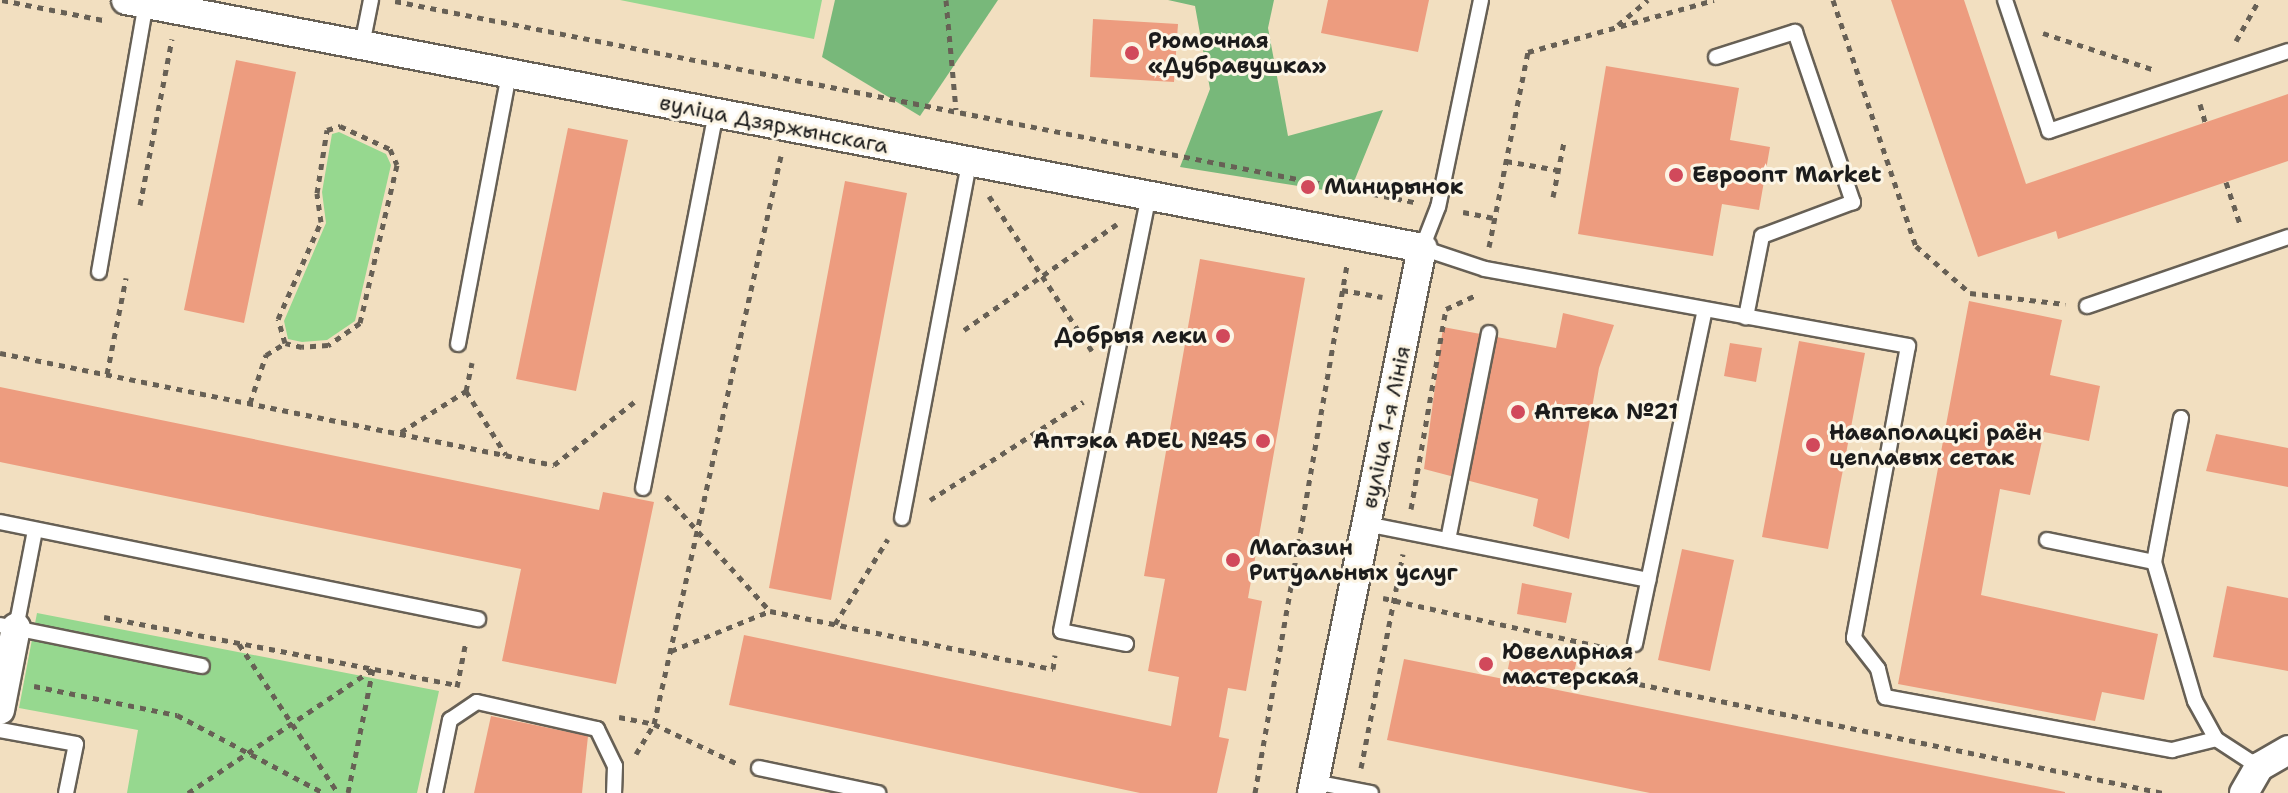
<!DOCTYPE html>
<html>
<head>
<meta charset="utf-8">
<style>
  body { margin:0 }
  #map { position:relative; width:2288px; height:793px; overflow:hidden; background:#f2dfc0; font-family:"Shantell Sans",sans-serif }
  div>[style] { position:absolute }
  .green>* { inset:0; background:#96d88f }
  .forest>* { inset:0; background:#78b87a }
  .building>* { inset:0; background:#ed9c7f }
  .path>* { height:5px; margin-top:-2.5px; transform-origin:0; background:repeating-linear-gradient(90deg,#676055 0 6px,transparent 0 12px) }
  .roads { filter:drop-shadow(2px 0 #676055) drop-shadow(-2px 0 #676055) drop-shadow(0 2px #676055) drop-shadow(0 -2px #676055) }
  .service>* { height:14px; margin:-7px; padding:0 7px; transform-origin:7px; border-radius:7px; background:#fff }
  .minor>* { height:28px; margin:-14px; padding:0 14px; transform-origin:14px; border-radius:14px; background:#fff }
  .dots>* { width:22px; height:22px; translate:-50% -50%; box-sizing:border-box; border:4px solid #fcf5e5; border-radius:50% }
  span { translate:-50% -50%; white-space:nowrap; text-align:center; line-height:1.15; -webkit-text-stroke:6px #fcf5e5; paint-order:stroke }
  .poi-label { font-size:22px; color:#1c1c1c; font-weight:700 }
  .left { translate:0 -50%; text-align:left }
  .right { translate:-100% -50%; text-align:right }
  .street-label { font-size:22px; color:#1c1c1c }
</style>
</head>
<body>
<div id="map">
  <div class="green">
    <div style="clip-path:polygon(620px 0,822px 0,814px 39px)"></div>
    <div style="clip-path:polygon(339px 132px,386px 154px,391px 165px,355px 321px,327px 340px,302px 342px,288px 339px,284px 321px,326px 223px,322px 192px,332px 134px)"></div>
    <div style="clip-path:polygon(37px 613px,439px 691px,417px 793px,127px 793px,138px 730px,19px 708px)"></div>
  </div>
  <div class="forest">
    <div style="clip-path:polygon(835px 0,998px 0,920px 116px,822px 57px)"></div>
    <div style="clip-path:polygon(1168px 0,1274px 0,1268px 28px,1288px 136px,1383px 110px,1349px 194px,1180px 167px,1210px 89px,1195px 6px)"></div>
  </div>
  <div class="building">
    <div style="clip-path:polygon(1328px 0,1429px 0,1418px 52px,1321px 33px)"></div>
    <div style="clip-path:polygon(1891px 0,1964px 0,2026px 184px,2288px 94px,2288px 161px,2058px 239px,2056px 231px,1978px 257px)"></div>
    <div style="clip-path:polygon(1093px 19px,1178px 24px,1174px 82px,1090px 77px)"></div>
    <div style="clip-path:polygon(236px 60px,296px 72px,244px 323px,184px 310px)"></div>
    <div style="clip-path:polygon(1606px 66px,1739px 88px,1730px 140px,1770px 147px,1759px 210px,1722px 204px,1713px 256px,1578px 234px)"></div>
    <div style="clip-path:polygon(568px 128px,628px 140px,576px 391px,516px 379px)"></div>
    <div style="clip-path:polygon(845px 181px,907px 193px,831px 600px,769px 588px)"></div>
    <div style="clip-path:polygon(1200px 259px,1305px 278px,1248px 598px,1262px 601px,1246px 691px,1228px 688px,1219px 737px,1229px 739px,1217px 793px,1140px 793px,729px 705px,744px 635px,1171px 726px,1179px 677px,1148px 671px,1165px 579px,1144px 576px)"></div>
    <div style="clip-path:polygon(1969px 301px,2062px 320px,2050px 375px,2100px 386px,2089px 441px,2044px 432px,2030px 495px,2000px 489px,1981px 595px,2158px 634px,2144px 700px,2102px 692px,2095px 721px,1898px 684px)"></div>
    <div style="clip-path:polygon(1563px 313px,1614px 325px,1599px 368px,1569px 539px,1533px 526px,1538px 499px,1424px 469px,1443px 327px,1556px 348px)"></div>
    <div style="clip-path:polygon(1799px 341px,1865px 353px,1828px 549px,1762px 537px)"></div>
    <div style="clip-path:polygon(1730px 343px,1762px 348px,1756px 382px,1724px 376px)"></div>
    <div style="clip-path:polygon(0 387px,599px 510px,603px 492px,654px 502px,616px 684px,502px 661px,521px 569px,0 462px)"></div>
    <div style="clip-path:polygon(2216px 434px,2288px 448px,2288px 487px,2206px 471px)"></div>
    <div style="clip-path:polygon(1682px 549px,1734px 560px,1710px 671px,1658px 660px)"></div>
    <div style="clip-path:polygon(1522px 583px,1572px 593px,1566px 623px,1517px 614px)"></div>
    <div style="clip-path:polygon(2227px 586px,2288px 598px,2288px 671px,2213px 657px)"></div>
    <div style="clip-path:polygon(1513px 645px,1577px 659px,1571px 687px,1507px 673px)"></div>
    <div style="clip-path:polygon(1404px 659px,2065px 792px,2065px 793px,1650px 793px,1387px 740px)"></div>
    <div style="clip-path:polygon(491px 716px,588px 736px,582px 793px,474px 793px)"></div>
  </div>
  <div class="path">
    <div style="left:2px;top:0;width:103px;rotate:11.2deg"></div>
    <div style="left:946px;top:0;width:110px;rotate:84.8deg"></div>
    <div style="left:1833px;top:0;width:260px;rotate:71.4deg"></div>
    <div style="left:1916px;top:246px;width:72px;rotate:41deg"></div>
    <div style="left:1970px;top:293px;width:96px;rotate:6.6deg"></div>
    <div style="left:395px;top:1px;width:1039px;rotate:11.16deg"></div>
    <div style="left:1618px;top:25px;width:39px;rotate:-40deg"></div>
    <div style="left:2043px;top:33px;width:115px;rotate:18.3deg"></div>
    <div style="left:2236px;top:41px;width:47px;rotate:-60.7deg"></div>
    <div style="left:2200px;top:104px;width:19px;rotate:74deg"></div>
    <div style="left:340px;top:126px;width:55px;rotate:24.7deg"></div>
    <div style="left:390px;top:149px;width:17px;rotate:66deg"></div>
    <div style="left:397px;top:165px;width:162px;rotate:103.2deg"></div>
    <div style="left:360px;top:323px;width:39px;rotate:145deg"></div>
    <div style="left:328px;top:345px;width:26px;rotate:176deg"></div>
    <div style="left:302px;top:347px;width:17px;rotate:-167deg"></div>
    <div style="left:285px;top:343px;width:25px;rotate:-106deg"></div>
    <div style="left:278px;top:319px;width:106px;rotate:-66.1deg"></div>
    <div style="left:321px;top:222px;width:29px;rotate:-98deg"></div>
    <div style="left:317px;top:193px;width:64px;rotate:-81deg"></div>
    <div style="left:327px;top:130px;width:14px;rotate:-17deg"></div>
    <div style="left:1506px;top:161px;width:53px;rotate:9.8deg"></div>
    <div style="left:2226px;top:182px;width:47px;rotate:71.6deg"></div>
    <div style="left:989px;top:196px;width:186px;rotate:56.4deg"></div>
    <div style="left:1553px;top:197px;width:56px;rotate:-78.7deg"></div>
    <div style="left:140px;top:205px;width:169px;rotate:-79.1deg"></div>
    <div style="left:1463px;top:212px;width:33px;rotate:11deg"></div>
    <div style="left:1489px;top:247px;width:199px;rotate:-78.7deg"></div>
    <div style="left:1528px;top:52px;width:193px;rotate:-15.6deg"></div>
    <div style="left:1342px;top:290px;width:41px;rotate:9.9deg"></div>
    <div style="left:964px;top:330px;width:186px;rotate:-34.7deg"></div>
    <div style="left:0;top:353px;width:565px;rotate:11.43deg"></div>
    <div style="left:554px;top:465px;width:102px;rotate:-38.2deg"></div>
    <div style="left:107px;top:374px;width:98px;rotate:-78.8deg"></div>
    <div style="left:466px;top:391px;width:29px;rotate:-78deg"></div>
    <div style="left:250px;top:403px;width:51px;rotate:-71.6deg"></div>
    <div style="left:266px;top:355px;width:22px;rotate:-32deg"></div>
    <div style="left:401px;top:432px;width:77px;rotate:-32.2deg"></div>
    <div style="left:466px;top:391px;width:75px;rotate:58deg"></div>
    <div style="left:666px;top:496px;width:155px;rotate:47.9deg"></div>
    <div style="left:930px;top:500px;width:182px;rotate:-32.6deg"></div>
    <div style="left:1411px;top:509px;width:203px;rotate:-80.1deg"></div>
    <div style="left:1446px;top:309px;width:35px;rotate:-25deg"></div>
    <div style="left:1383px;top:598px;width:234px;rotate:12.6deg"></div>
    <div style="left:104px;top:617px;width:359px;rotate:10.9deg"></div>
    <div style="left:835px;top:624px;width:100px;rotate:-58.1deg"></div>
    <div style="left:239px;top:644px;width:179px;rotate:56.4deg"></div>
    <div style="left:671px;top:651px;width:107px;rotate:-22deg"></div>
    <div style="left:770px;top:611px;width:289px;rotate:11.6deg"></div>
    <div style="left:1053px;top:669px;width:14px;rotate:-82deg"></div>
    <div style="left:1628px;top:668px;width:19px;rotate:55deg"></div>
    <div style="left:1639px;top:684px;width:535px;rotate:11.75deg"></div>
    <div style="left:34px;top:686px;width:146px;rotate:11.5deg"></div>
    <div style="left:177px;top:715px;width:166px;rotate:28deg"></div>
    <div style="left:457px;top:687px;width:47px;rotate:-78.9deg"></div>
    <div style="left:619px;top:717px;width:36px;rotate:11deg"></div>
    <div style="left:654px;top:724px;width:93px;rotate:25.5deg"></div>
    <div style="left:636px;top:754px;width:35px;rotate:-59deg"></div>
    <div style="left:654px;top:724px;width:582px;rotate:-77.4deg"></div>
    <div style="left:1361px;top:768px;width:218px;rotate:-78.9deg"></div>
    <div style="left:188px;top:793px;width:223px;rotate:-33.8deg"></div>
    <div style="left:373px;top:669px;width:126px;rotate:101.4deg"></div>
    <div style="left:1255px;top:793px;width:536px;rotate:-80.12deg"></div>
  </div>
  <div class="roads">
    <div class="service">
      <div style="left:1481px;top:0;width:211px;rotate:101.7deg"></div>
      <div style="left:1438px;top:207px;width:44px;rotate:111.3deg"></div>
      <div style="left:1422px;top:248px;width:66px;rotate:18.4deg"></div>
      <div style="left:1485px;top:269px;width:430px;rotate:10.3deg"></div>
      <div style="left:1908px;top:346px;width:297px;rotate:100.5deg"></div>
      <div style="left:1854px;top:638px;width:39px;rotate:52deg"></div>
      <div style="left:1878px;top:669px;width:29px;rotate:76deg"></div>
      <div style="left:1885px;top:697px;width:292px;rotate:10.5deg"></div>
      <div style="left:2172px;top:750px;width:45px;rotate:-14deg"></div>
      <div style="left:2005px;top:0;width:138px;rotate:71.4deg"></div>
      <div style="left:2049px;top:131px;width:252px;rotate:-18.5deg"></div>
      <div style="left:362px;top:45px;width:46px;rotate:-78.7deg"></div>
      <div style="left:1716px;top:57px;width:83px;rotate:-17.6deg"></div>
      <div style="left:1795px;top:32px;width:180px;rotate:71.2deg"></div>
      <div style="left:1853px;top:202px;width:97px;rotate:159.5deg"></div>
      <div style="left:1762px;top:236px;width:83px;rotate:101.2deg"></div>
      <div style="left:99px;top:272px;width:272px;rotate:-80.1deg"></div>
      <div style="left:2087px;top:306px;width:213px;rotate:-18.9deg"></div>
      <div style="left:458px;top:344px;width:276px;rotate:-79.3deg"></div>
      <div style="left:2181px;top:418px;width:147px;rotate:100.6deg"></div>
      <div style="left:2154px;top:562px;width:145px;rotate:73.6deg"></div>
      <div style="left:2195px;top:701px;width:43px;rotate:61.1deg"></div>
      <div style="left:2216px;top:739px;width:51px;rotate:33.1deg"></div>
      <div style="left:643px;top:488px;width:382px;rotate:-79deg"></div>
      <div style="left:902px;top:518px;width:362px;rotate:-79.3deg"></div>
      <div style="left:0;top:522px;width:488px;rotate:11.5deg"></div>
      <div style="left:1366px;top:524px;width:288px;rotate:11.2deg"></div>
      <div style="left:1448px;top:540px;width:211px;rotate:-78.8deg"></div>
      <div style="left:2047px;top:540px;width:109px;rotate:11.6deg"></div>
      <div style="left:0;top:625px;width:206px;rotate:11.5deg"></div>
      <div style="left:16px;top:628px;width:100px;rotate:-79deg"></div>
      <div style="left:1126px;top:644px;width:66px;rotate:-168.7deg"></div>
      <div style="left:1061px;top:631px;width:444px;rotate:-78.6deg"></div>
      <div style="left:1635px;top:644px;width:341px;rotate:-78.2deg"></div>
      <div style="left:0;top:730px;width:77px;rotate:10.4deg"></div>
      <div style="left:76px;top:744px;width:50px;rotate:101.5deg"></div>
      <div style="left:759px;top:768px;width:122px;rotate:11.9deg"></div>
      <div style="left:1314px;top:782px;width:58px;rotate:10.9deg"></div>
      <div style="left:435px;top:793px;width:75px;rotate:-78.4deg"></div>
      <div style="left:450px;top:720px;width:32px;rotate:-34deg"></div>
      <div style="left:477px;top:702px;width:123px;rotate:12.7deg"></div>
      <div style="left:597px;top:729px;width:41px;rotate:64.1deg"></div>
      <div style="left:615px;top:766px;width:27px;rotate:92deg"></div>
    </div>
    <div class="minor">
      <div style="left:126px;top:0;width:1320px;rotate:10.83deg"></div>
      <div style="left:1422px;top:248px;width:556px;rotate:101.41deg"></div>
      <div style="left:0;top:710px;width:84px;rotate:-79deg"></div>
      <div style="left:2244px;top:793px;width:30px;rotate:-60deg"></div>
      <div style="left:2259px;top:767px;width:34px;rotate:-30deg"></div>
    </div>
  </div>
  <div class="dots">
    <div style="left:1132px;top:53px;background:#d1495b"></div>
    <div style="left:1676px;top:175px;background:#d1495b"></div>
    <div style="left:1308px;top:187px;background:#d1495b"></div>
    <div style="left:1223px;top:336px;background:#d1495b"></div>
    <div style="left:1518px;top:412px;background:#d1495b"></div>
    <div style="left:1263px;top:441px;background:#d1495b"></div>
    <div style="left:1813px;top:445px;background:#d1495b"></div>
    <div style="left:1233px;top:560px;background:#d1495b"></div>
    <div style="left:1486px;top:664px;background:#d1495b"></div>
  </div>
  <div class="poi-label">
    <span class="left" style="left:1148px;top:53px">Рюмочная<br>«Дубравушка»</span>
    <span class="left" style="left:1692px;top:175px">Евроопт Market</span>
    <span class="left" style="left:1324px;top:187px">Минирынок</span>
    <span class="right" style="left:1207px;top:336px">Добрыя леки</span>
    <span class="left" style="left:1534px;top:412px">Аптека №21</span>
    <span class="left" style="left:1829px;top:445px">Наваполацкі раён<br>цеплавых сетак</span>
    <span class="right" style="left:1247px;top:441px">Аптэка ADEL №45</span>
    <span class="left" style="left:1249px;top:560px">Магазин<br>Ритуальных услуг</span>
    <span class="left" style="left:1502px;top:664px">Ювелирная<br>мастерская</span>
  </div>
  <div class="street-label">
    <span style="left:774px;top:124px;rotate:11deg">вуліца Дзяржынскага</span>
    <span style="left:1386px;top:427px;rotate:-78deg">вуліца 1-я Лінія</span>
  </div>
</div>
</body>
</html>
